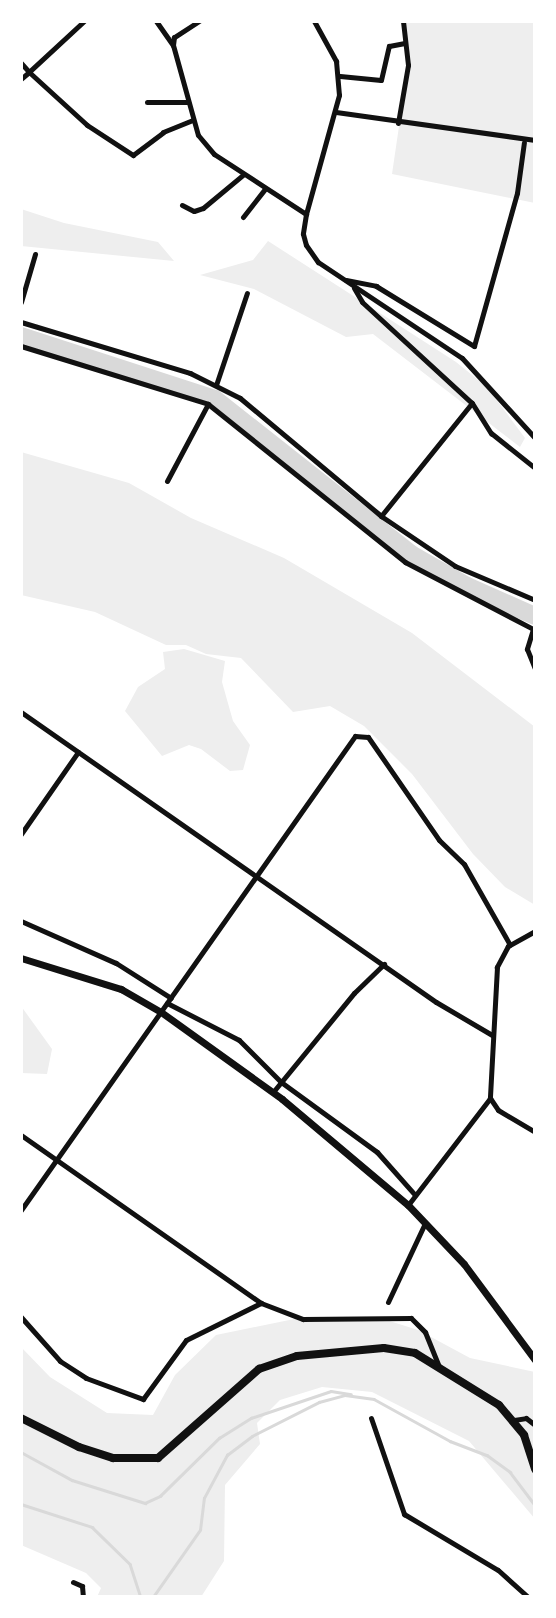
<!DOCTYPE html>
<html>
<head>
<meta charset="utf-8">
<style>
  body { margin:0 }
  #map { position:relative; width:556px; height:1618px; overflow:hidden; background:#fff; font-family:"Exo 2",sans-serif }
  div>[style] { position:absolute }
  .green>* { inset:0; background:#eee }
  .stream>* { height:2.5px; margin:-1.25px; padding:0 1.25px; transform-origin:1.25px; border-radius:1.25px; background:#d9d9d9 }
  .river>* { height:18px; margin:-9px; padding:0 9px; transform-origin:9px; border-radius:9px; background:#d9d9d9 }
  .minor>* { height:5px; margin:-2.5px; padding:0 2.5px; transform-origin:2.5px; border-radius:2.5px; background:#111 }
  .tertiary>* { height:7px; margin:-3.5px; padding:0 3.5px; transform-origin:3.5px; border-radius:3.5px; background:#111 }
  .secondary>* { height:8px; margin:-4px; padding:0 4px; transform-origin:4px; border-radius:4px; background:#111 }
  span { translate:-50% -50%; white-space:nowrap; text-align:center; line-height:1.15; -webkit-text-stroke:7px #fff; paint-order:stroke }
  .frame { position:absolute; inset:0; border:23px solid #fff; pointer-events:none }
</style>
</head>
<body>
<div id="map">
  <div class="green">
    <div style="clip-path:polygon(403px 21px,535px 21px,535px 203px,392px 174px,408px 65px)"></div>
    <div style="clip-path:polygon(21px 209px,64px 223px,158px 242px,174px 261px,21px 246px)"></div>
    <div style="clip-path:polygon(268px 241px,456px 362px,487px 387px,525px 438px,520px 447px,373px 334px,346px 337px,254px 289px,200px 275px,253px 260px)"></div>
    <div style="clip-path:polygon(21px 452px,129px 483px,191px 518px,284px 558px,412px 633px,535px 727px,535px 905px,505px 887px,473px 854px,412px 774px,364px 726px,330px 706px,293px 712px,241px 658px,206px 654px,186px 645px,166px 645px,95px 612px,21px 595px)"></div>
    <div style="clip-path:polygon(184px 649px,225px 661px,222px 682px,233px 721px,250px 745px,243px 770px,230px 771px,201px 749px,189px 745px,162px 756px,125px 711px,138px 687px,165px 669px,163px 652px)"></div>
    <div style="clip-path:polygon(21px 1006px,52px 1049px,47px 1074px,21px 1073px)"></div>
    <div style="clip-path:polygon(304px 1317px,380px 1318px,418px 1330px,470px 1358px,535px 1372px,535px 1519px,469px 1441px,372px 1392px,322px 1387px,280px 1400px,257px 1423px,260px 1444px,225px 1485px,224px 1561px,201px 1597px,97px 1597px,101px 1588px,86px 1573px,21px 1545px,21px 1347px,50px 1377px,107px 1413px,153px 1415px,175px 1375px,216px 1335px)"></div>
  </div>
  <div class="stream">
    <div style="left:21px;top:1452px;width:58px;rotate:28.8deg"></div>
    <div style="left:72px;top:1480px;width:77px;rotate:17.5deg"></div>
    <div style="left:145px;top:1503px;width:17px;rotate:-25deg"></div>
    <div style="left:160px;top:1496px;width:83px;rotate:-44.5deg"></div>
    <div style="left:219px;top:1438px;width:38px;rotate:-32deg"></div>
    <div style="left:251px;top:1418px;width:84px;rotate:-18.6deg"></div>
    <div style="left:331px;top:1391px;width:20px;rotate:9deg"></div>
    <div style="left:21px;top:1504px;width:75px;rotate:17.9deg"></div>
    <div style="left:92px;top:1527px;width:53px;rotate:44.2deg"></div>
    <div style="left:130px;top:1564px;width:35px;rotate:72deg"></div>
    <div style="left:153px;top:1597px;width:82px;rotate:-55deg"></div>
    <div style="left:200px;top:1530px;width:32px;rotate:-83deg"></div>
    <div style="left:204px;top:1498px;width:49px;rotate:-61.9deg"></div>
    <div style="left:227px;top:1455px;width:31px;rotate:-37deg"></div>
    <div style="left:252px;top:1436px;width:75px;rotate:-26.9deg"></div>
    <div style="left:319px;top:1402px;width:27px;rotate:-15deg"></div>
    <div style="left:345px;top:1395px;width:29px;rotate:8deg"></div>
    <div style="left:374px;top:1399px;width:87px;rotate:28.9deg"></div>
    <div style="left:450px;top:1441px;width:40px;rotate:21deg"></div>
    <div style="left:487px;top:1455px;width:29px;rotate:36deg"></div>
    <div style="left:510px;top:1472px;width:41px;rotate:52.9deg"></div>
  </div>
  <div class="river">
    <div style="left:21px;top:336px;width:204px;rotate:18deg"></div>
    <div style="left:215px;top:399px;width:250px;rotate:38.3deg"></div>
    <div style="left:411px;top:554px;width:64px;rotate:29.7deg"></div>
    <div style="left:467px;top:586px;width:74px;rotate:23.8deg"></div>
  </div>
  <div class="minor">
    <div style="left:84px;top:21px;width:75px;rotate:137.2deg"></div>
    <div style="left:29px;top:72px;width:79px;rotate:42.4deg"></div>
    <div style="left:87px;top:125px;width:55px;rotate:33.1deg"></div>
    <div style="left:133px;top:155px;width:38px;rotate:-37deg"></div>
    <div style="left:163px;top:132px;width:32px;rotate:-22deg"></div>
    <div style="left:156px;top:21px;width:29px;rotate:55deg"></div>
    <div style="left:199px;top:21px;width:30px;rotate:147deg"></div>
    <div style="left:174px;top:37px;width:8px;rotate:97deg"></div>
    <div style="left:173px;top:45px;width:93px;rotate:74.5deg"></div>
    <div style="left:198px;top:135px;width:25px;rotate:50deg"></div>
    <div style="left:214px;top:154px;width:110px;rotate:33.1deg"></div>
    <div style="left:314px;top:21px;width:46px;rotate:61.2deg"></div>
    <div style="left:336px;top:61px;width:34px;rotate:85deg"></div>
    <div style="left:339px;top:95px;width:123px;rotate:105.5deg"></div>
    <div style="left:306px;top:214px;width:20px;rotate:99deg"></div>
    <div style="left:303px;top:234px;width:11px;rotate:75deg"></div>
    <div style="left:306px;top:245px;width:21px;rotate:55deg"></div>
    <div style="left:318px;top:262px;width:173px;rotate:33.7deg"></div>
    <div style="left:462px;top:358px;width:108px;rotate:47.6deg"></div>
    <div style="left:21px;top:63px;width:12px;rotate:48deg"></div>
    <div style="left:29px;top:72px;width:11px;rotate:139deg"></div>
    <div style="left:340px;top:76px;width:41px;rotate:5.6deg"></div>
    <div style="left:381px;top:80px;width:35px;rotate:-77deg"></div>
    <div style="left:389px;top:46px;width:16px;rotate:-11deg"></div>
    <div style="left:147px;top:102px;width:41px"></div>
    <div style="left:336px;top:112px;width:201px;rotate:8deg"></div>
    <div style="left:398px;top:123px;width:59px;rotate:-80.2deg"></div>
    <div style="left:408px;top:65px;width:44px;rotate:-96.5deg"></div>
    <div style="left:182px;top:205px;width:13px;rotate:27deg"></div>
    <div style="left:194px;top:211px;width:9px;rotate:-18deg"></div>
    <div style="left:203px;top:208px;width:53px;rotate:-39.7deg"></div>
    <div style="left:243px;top:217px;width:36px;rotate:-52deg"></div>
    <div style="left:346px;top:280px;width:31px;rotate:11deg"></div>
    <div style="left:376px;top:286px;width:115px;rotate:31.5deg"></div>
    <div style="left:474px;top:346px;width:159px;rotate:-74.3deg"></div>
    <div style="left:517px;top:193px;width:51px;rotate:-82.2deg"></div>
    <div style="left:354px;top:288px;width:16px;rotate:60deg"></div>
    <div style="left:362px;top:302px;width:149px;rotate:42.6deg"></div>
    <div style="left:472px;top:403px;width:36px;rotate:58deg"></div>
    <div style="left:491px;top:433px;width:56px;rotate:38.5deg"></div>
    <div style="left:21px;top:302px;width:50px;rotate:-73.7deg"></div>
    <div style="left:21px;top:322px;width:177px;rotate:16.8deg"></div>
    <div style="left:190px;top:373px;width:56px;rotate:26.6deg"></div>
    <div style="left:240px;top:398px;width:184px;rotate:39.9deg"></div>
    <div style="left:381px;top:516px;width:89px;rotate:34deg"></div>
    <div style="left:455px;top:566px;width:87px;rotate:23deg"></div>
    <div style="left:21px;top:346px;width:196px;rotate:17.2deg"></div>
    <div style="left:208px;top:404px;width:253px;rotate:38.7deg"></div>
    <div style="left:405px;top:562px;width:147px;rotate:27.6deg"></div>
    <div style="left:216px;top:385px;width:97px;rotate:-71.4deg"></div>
    <div style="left:167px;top:481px;width:87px;rotate:-62deg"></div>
    <div style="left:381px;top:516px;width:145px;rotate:-51.2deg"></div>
    <div style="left:533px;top:629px;width:21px;rotate:107deg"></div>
    <div style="left:527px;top:649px;width:22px;rotate:68deg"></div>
    <div style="left:21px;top:712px;width:506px;rotate:34.95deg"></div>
    <div style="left:436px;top:1002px;width:65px;rotate:30.5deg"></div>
    <div style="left:21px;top:834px;width:100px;rotate:-55.2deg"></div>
    <div style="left:21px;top:921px;width:104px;rotate:23.9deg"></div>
    <div style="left:116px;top:963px;width:65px;rotate:32.5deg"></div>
    <div style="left:535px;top:931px;width:31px;rotate:151deg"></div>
    <div style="left:508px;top:946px;width:24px;rotate:118deg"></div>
    <div style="left:497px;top:967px;width:131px;rotate:93.1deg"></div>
    <div style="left:490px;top:1098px;width:14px;rotate:56deg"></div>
    <div style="left:498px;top:1110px;width:43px;rotate:30.7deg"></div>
    <div style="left:167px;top:1003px;width:81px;rotate:27.2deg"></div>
    <div style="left:239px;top:1040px;width:59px;rotate:45deg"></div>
    <div style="left:281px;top:1082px;width:119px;rotate:36.1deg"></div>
    <div style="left:377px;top:1152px;width:57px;rotate:48.5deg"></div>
    <div style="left:273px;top:1092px;width:128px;rotate:-50.7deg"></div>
    <div style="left:354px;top:993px;width:42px;rotate:-44deg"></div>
    <div style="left:21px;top:1135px;width:293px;rotate:35deg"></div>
    <div style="left:261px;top:1303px;width:45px;rotate:20.9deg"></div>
    <div style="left:303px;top:1319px;width:108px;rotate:-0.5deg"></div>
    <div style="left:411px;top:1318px;width:20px;rotate:45deg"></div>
    <div style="left:425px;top:1332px;width:38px;rotate:68deg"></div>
    <div style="left:408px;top:1205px;width:135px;rotate:-52.5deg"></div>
    <div style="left:21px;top:1210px;width:580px;rotate:-54.83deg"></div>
    <div style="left:355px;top:736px;width:13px;rotate:4deg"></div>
    <div style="left:368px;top:737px;width:125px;rotate:55.4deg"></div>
    <div style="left:439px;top:840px;width:35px;rotate:44deg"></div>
    <div style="left:464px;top:864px;width:93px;rotate:60.4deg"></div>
    <div style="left:388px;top:1302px;width:87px;rotate:-64.9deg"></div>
    <div style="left:21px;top:1317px;width:59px;rotate:48.4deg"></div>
    <div style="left:60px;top:1361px;width:31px;rotate:33deg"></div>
    <div style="left:86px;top:1378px;width:61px;rotate:20.2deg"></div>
    <div style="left:143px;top:1399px;width:73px;rotate:-53.9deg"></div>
    <div style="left:186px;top:1340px;width:84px;rotate:-26.3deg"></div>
    <div style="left:371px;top:1418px;width:102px;rotate:71deg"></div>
    <div style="left:404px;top:1514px;width:109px;rotate:30.8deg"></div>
    <div style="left:498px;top:1570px;width:40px;rotate:42deg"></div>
    <div style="left:514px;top:1420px;width:12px;rotate:-9deg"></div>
    <div style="left:526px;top:1418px;width:11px;rotate:38deg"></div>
    <div style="left:73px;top:1582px;width:10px;rotate:24deg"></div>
    <div style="left:82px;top:1586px;width:11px;rotate:85deg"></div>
  </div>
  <div class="tertiary">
    <div style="left:21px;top:958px;width:105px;rotate:17.2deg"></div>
    <div style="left:121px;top:989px;width:46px;rotate:29.9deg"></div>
    <div style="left:161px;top:1012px;width:149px;rotate:35.7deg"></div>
    <div style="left:282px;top:1099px;width:165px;rotate:40.1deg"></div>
    <div style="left:408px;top:1205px;width:81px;rotate:46.5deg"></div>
    <div style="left:464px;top:1264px;width:119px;rotate:53.5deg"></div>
  </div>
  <div class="secondary">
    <div style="left:21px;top:1418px;width:65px;rotate:26.6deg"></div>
    <div style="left:79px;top:1447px;width:36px;rotate:18deg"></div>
    <div style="left:113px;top:1458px;width:45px"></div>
    <div style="left:158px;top:1458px;width:135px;rotate:-41.4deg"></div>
    <div style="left:259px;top:1369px;width:40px;rotate:-18.9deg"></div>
    <div style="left:297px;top:1356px;width:87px;rotate:-5.3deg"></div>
    <div style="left:384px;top:1348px;width:31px;rotate:9deg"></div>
    <div style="left:415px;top:1353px;width:99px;rotate:31.8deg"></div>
    <div style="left:499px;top:1405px;width:39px;rotate:50deg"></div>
    <div style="left:524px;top:1435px;width:36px;rotate:72deg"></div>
  </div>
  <div class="frame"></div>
</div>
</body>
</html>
